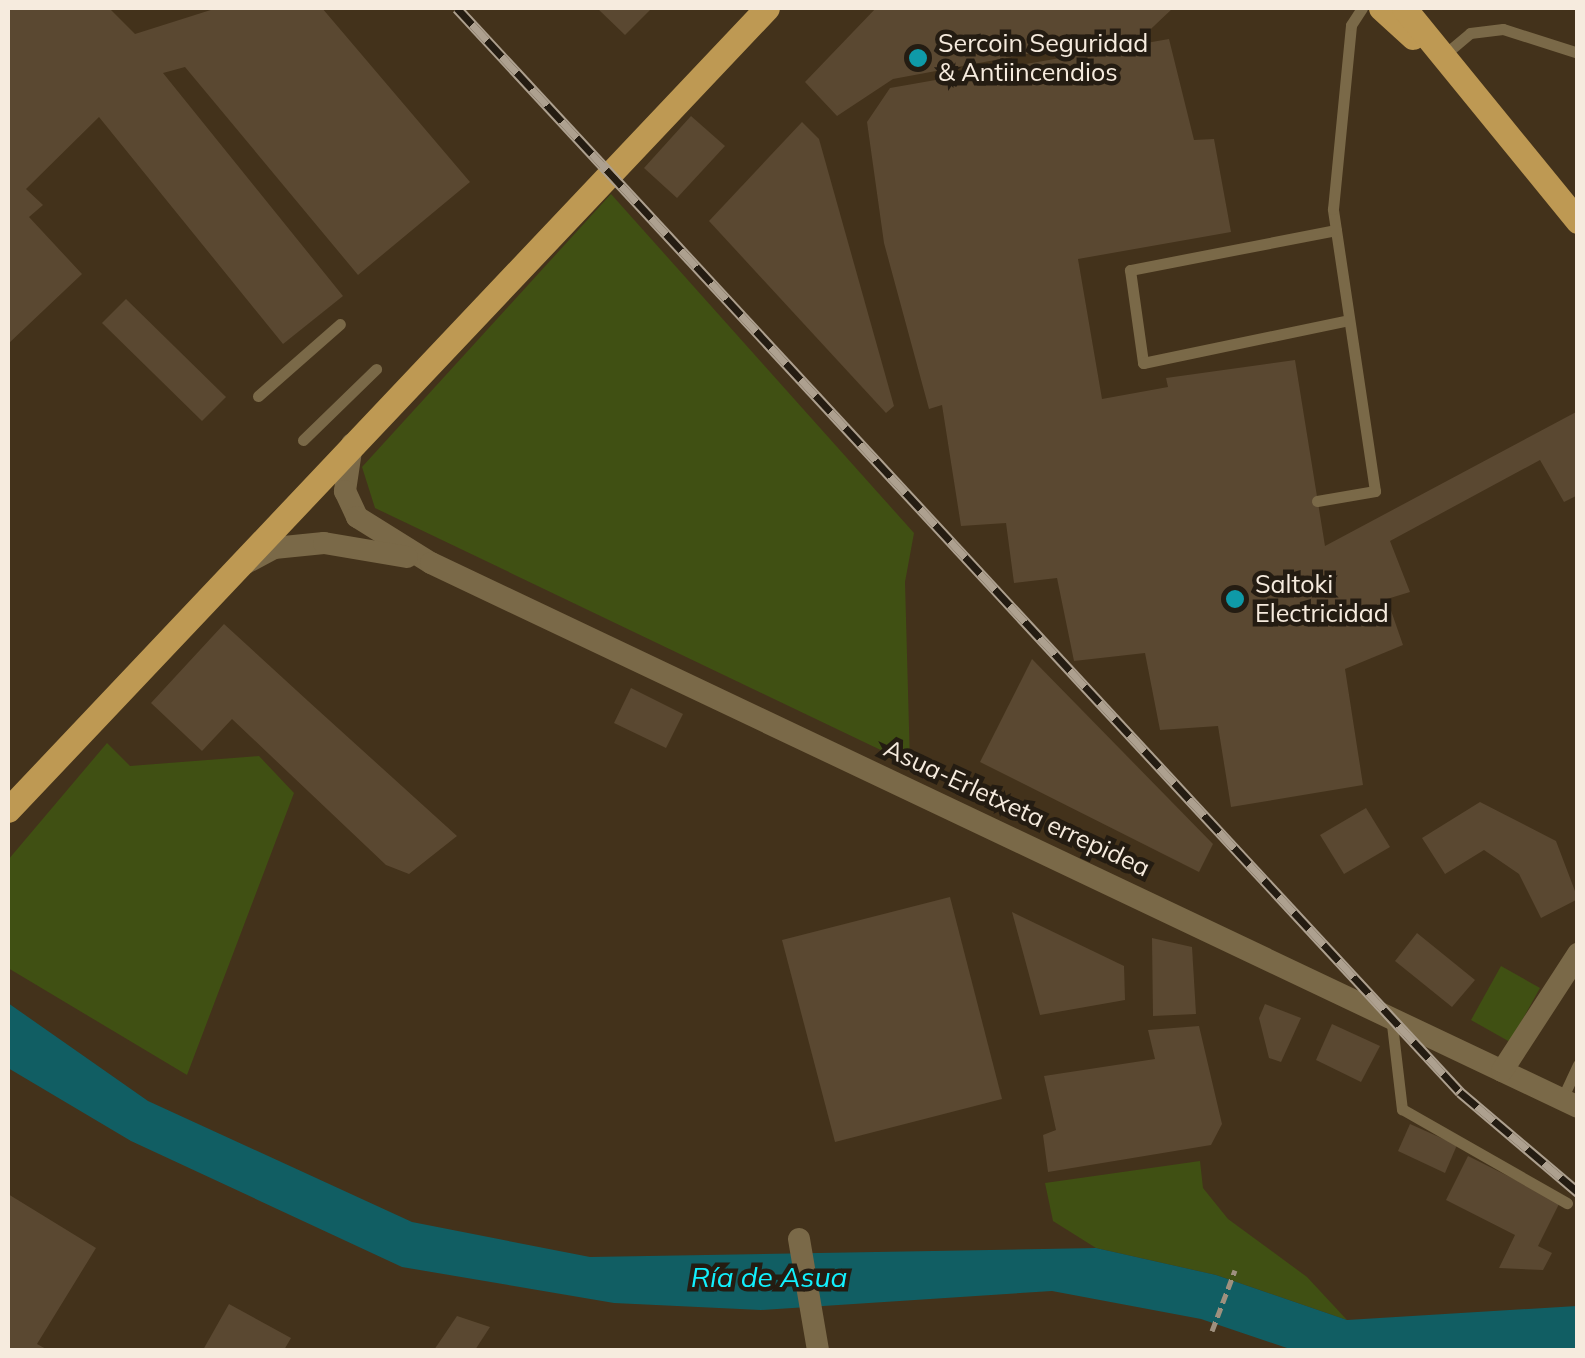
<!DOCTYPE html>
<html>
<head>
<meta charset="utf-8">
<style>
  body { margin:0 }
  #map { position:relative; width:1585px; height:1358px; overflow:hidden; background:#43321b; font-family:Mulish,sans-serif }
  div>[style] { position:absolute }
  .green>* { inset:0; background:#405013 }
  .water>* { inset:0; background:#115e63 }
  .building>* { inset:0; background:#5a4831 }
  .path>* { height:5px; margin-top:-2.5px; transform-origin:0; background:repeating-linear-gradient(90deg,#9e907e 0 10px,transparent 0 15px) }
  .lane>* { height:11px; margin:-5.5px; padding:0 5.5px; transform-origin:5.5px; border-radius:5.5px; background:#7a6948 }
  .street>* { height:22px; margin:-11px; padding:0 11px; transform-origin:11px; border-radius:11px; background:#7a6948 }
  .primary>* { height:25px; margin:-12.5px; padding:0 12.5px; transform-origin:12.5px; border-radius:12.5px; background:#be9953 }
  .rail>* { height:11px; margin-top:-5.5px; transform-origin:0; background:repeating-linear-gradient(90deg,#241c12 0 22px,#ada08f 0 44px); box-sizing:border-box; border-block:2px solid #ada08f }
  .dots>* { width:28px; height:28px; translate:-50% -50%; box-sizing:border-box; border:5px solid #241c12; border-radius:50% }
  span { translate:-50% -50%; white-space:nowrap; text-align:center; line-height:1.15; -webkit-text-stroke:9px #241c12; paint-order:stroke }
  .poi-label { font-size:25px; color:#f6ebde }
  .left { translate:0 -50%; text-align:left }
  .street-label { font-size:25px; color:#f6ebde }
  .water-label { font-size:28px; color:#12f0fd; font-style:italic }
  .frame { position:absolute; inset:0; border:10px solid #f6ebde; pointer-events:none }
</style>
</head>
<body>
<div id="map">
  <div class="green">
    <div style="clip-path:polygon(611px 194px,914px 533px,905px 582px,910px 764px,375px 508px,362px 467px)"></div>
    <div style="clip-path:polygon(107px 743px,130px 766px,259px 756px,294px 793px,187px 1075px,8px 968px,8px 860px)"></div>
    <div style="clip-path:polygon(1501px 966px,1540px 988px,1510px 1042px,1471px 1020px)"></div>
    <div style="clip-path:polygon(1200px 1161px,1203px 1188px,1228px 1219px,1307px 1277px,1347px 1320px,1216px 1275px,1096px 1248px,1053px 1221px,1045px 1183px)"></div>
  </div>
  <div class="water">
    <div style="clip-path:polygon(8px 1003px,148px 1101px,412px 1222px,590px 1257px,1096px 1248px,1216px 1275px,1347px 1320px,1577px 1306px,1577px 1350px,1293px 1350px,1201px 1319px,1052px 1291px,761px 1310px,614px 1303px,402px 1267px,131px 1141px,8px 1068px)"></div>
  </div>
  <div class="building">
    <div style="clip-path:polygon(8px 8px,109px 8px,135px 34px,217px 8px,322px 8px,470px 182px,358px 275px,185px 67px,163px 73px,343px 296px,283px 344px,99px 117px,26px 189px,43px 205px,29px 217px,82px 274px,8px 344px)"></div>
    <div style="clip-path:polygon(597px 8px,652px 8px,625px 35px)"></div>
    <div style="clip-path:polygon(876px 8px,1173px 8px,1135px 44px,1124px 36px,893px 79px,837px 116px,805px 82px)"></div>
    <div style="clip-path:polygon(1169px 39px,1194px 140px,1214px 139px,1231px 232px,1078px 259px,1102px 399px,1168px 387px,1166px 378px,1295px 360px,1325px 546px,1578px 411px,1578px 495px,1564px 502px,1540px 460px,1390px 541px,1410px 592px,1387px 599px,1403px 645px,1345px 669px,1363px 785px,1231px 807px,1218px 726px,1160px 730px,1145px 653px,1074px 661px,1057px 578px,1014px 583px,1006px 523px,961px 526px,942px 405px,929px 409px,884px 243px,867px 122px,890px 88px)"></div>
    <div style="clip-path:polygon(691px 116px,725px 146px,677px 198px,644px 168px)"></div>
    <div style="clip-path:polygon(802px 122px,819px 139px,894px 406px,886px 413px,709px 221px)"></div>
    <div style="clip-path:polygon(126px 299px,226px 397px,202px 421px,102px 323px)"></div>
    <div style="clip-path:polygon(224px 624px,308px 701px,457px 836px,409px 874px,386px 865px,232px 719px,202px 751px,151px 703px)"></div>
    <div style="clip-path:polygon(1032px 659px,1213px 844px,1199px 872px,980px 762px)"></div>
    <div style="clip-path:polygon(631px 688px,683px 714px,666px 748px,614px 723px)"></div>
    <div style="clip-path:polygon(1480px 802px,1556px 841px,1578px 899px,1541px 918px,1519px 874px,1484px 850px,1445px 874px,1422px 838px)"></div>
    <div style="clip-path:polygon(1366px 808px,1390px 847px,1344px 874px,1320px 835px)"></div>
    <div style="clip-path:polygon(950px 897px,1002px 1099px,835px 1142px,782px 940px)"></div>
    <div style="clip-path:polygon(1012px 912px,1124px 966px,1125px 1000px,1040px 1015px)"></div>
    <div style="clip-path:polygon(1417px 933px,1475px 980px,1452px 1007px,1395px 961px)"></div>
    <div style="clip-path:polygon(1152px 938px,1192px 947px,1196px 1014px,1153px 1016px)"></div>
    <div style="clip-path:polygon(1265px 1004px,1301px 1018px,1281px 1062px,1269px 1058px,1259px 1018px)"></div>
    <div style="clip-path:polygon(1332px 1024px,1380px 1046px,1361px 1082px,1316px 1060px)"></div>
    <div style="clip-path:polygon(1199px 1026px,1222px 1124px,1211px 1145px,1048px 1172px,1043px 1135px,1056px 1130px,1044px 1076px,1155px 1059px,1148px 1030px)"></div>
    <div style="clip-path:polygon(1410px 1124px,1457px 1145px,1445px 1173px,1398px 1151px)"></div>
    <div style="clip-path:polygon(1468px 1156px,1560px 1202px,1538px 1246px,1552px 1253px,1543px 1270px,1499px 1268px,1515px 1235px,1446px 1200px)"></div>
    <div style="clip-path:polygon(8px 1194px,96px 1248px,37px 1344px,48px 1350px,8px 1350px)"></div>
    <div style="clip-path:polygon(229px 1304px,291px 1338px,284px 1350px,203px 1350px)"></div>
    <div style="clip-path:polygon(457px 1316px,490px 1327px,475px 1350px,434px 1350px)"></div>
  </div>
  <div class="path">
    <div style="left:1212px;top:1331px;width:65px;rotate:-69.3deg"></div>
  </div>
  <div class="lane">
    <div style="left:1444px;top:55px;width:34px;rotate:-40deg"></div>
    <div style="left:1470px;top:33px;width:33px;rotate:-7deg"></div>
    <div style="left:1503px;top:29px;width:79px;rotate:17.7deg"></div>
    <div style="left:1336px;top:230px;width:210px;rotate:169deg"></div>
    <div style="left:1130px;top:270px;width:94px;rotate:82deg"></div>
    <div style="left:1143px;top:363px;width:210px;rotate:-11.8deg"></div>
    <div style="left:258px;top:396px;width:109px;rotate:-41.3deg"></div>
    <div style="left:303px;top:440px;width:102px;rotate:-44.2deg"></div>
    <div style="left:1317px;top:501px;width:59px;rotate:-9.8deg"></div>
    <div style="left:1375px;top:491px;width:285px;rotate:-98.5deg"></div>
    <div style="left:1333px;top:209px;width:185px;rotate:-84.4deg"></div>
    <div style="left:1351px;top:25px;width:20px;rotate:-57deg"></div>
    <div style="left:1391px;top:1016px;width:94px;rotate:83.3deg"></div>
    <div style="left:1402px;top:1109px;width:190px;rotate:29.7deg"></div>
    <div style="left:1562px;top:1099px;width:38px;rotate:-65deg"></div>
  </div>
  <div class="street">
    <div style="left:352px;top:444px;width:48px;rotate:98.5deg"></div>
    <div style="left:345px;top:491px;width:29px;rotate:65deg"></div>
    <div style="left:357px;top:517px;width:87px;rotate:31.9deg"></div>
    <div style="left:431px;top:563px;width:1269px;rotate:25.37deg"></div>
    <div style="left:244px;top:564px;width:34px;rotate:-28deg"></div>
    <div style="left:274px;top:548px;width:50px;rotate:-5.7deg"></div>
    <div style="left:324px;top:543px;width:84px;rotate:9.6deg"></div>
    <div style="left:1502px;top:1071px;width:140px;rotate:-57deg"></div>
    <div style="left:799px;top:1239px;width:113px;rotate:80.3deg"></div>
  </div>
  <div class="primary">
    <div style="left:1381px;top:8px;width:43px;rotate:42.2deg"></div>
    <div style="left:1404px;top:8px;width:275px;rotate:50.8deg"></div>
    <div style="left:8px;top:810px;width:1104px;rotate:-46.58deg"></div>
  </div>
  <div class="rail">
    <div style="left:457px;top:8px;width:1477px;rotate:47.22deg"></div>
    <div style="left:1460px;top:1092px;width:155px;rotate:40.3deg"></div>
  </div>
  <div class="dots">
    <div style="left:918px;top:58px;background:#0f9aa8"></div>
    <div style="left:1235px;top:599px;background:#0f9aa8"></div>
  </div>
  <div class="poi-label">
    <span class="left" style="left:938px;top:58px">Sercoin Seguridad<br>&amp; Antiincendios</span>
    <span class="left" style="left:1255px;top:599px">Saltoki<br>Electricidad</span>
  </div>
  <div class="street-label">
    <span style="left:1017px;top:808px;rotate:25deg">Asua-Erletxeta errepidea</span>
  </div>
  <div class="water-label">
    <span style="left:769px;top:1277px">Ría de Asua</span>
  </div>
  <div class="frame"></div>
</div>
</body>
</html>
